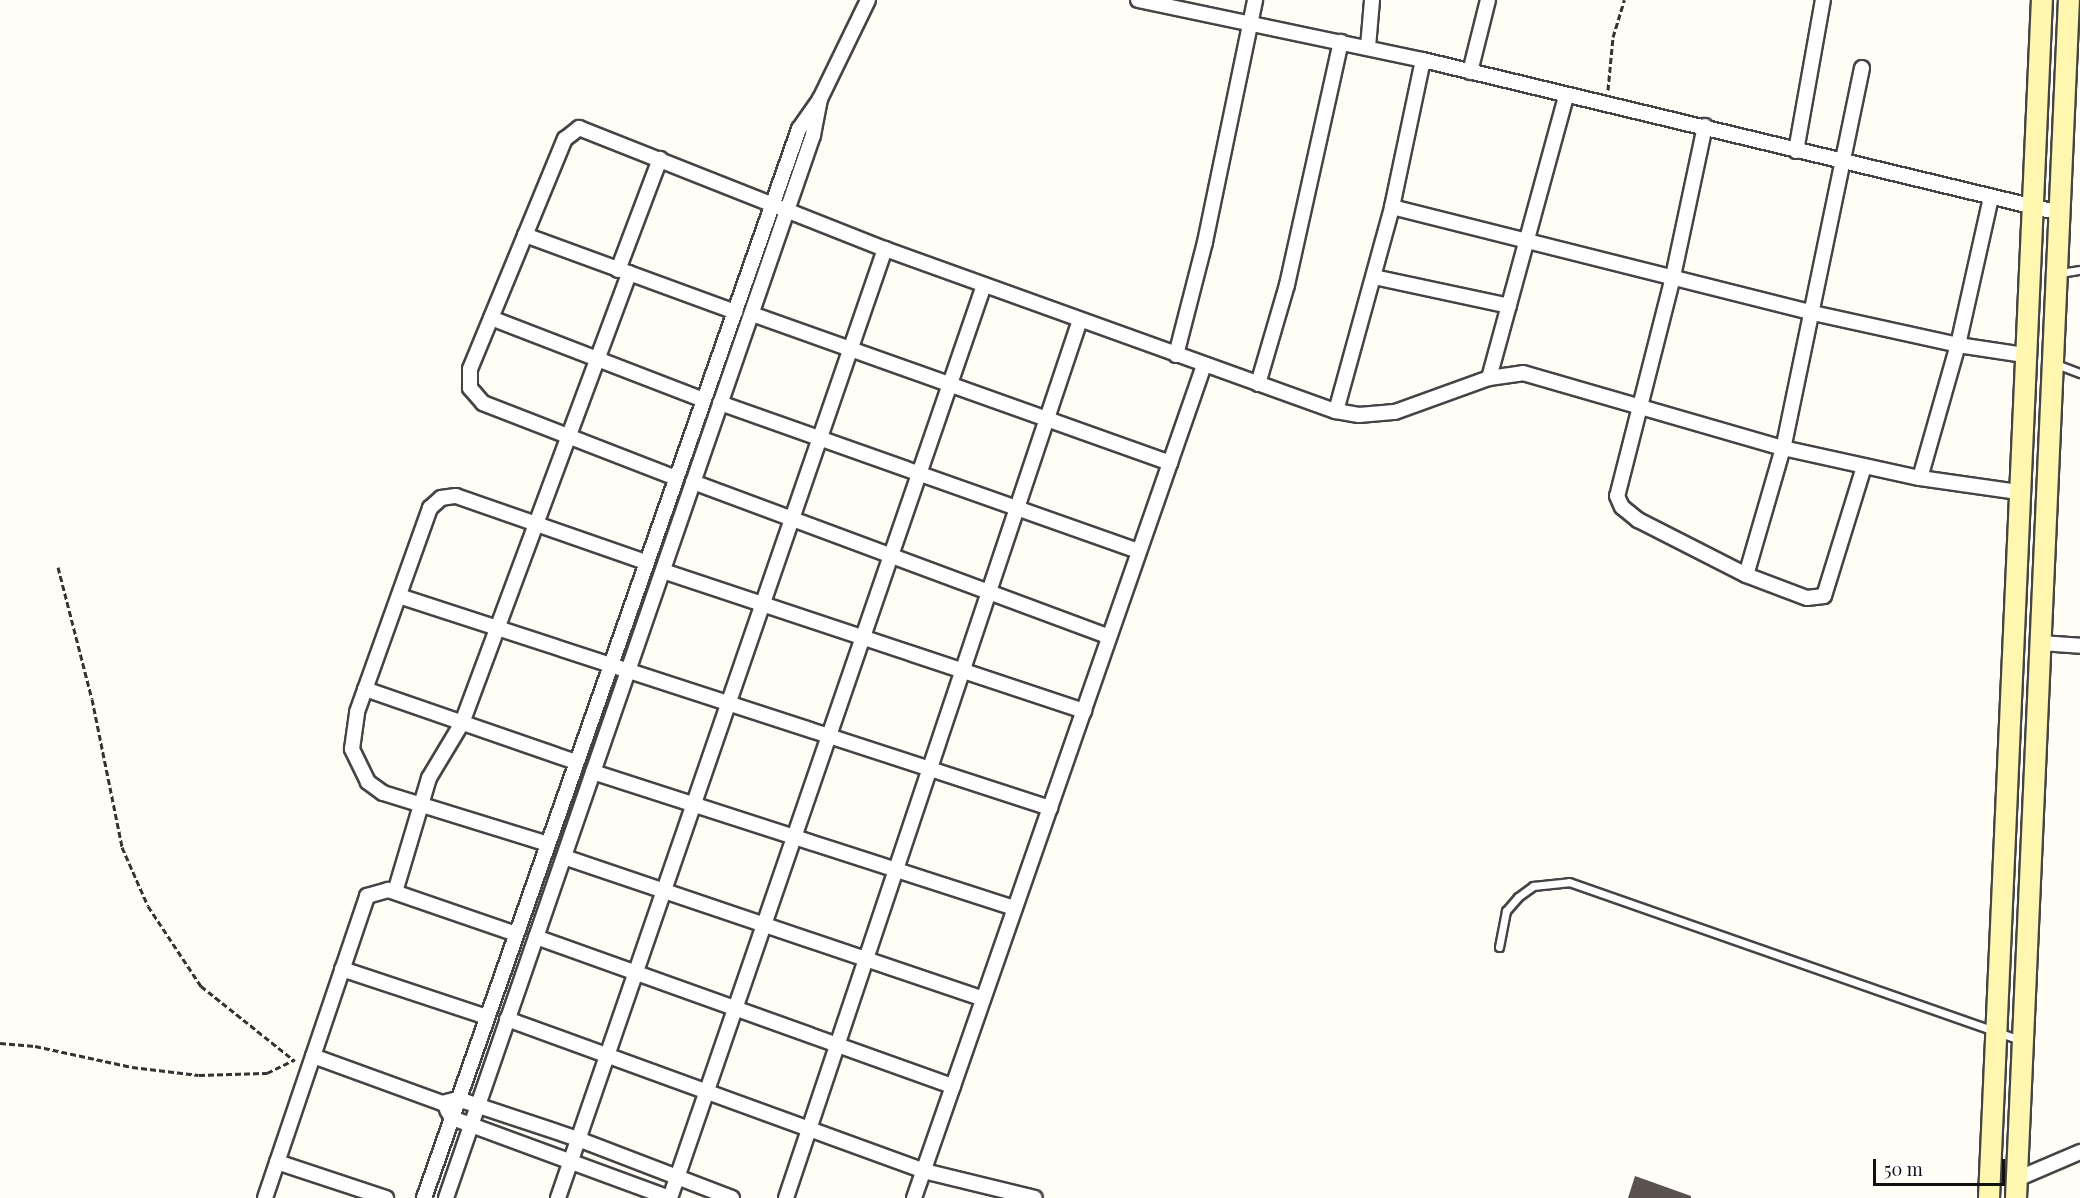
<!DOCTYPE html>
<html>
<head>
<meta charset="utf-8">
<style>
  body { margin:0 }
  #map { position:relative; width:2080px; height:1198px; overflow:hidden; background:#fffdf5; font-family:"Playfair Display",serif }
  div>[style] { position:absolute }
  .building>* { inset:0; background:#5a524d }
  .path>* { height:3px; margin-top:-1.5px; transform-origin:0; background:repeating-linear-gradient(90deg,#333 0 6px,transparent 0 9px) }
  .roads { filter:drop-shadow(2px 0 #444) drop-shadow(-2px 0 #444) drop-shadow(0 2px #444) drop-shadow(0 -2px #444) }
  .service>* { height:7px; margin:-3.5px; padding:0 3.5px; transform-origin:3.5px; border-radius:3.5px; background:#fff }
  .minor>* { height:14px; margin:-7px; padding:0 7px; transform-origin:7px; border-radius:7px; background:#fff }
  .secondary>* { height:20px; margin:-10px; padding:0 10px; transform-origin:10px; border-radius:10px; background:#fff6b0 }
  span { translate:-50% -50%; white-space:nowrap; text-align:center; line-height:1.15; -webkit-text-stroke:6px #fff; paint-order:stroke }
  .scale { position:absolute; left:1873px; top:1159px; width:132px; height:27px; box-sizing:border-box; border:3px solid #111; border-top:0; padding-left:8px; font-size:18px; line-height:21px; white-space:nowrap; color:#111; -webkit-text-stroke:4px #fff; paint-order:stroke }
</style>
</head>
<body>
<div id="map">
  <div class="building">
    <div style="clip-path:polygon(1635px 1176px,1691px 1196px,1691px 1198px,1628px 1198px)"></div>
  </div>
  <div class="path">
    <div style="left:1608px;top:90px;width:53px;rotate:-84.6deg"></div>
    <div style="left:1613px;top:37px;width:39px;rotate:-73deg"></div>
    <div style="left:58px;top:567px;width:136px;rotate:75.6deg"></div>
    <div style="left:92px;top:699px;width:151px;rotate:78.5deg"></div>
    <div style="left:122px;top:847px;width:64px;rotate:66.2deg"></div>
    <div style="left:148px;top:906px;width:96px;rotate:56.5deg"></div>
    <div style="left:201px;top:986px;width:120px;rotate:38.6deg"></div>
    <div style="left:0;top:1043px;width:35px;rotate:5deg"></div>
    <div style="left:35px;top:1046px;width:99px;rotate:12.2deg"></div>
    <div style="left:132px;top:1067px;width:67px;rotate:6.8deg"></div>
    <div style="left:199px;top:1075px;width:68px;rotate:-1.7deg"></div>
    <div style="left:267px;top:1073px;width:30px;rotate:-26deg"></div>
  </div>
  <div class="roads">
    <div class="service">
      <div style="left:2060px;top:273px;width:20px;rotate:-9deg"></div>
      <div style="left:2056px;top:364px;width:26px;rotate:21deg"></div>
      <div style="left:1499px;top:947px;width:37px;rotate:-79deg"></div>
      <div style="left:1506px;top:911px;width:18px;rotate:-49deg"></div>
      <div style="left:1518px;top:897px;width:19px;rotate:-36deg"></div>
      <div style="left:1533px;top:886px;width:36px;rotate:-6deg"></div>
      <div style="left:1569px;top:882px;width:478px;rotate:19.3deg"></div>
    </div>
    <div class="minor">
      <div style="left:1138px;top:0;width:291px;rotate:11.9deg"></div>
      <div style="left:1423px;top:60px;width:655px;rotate:13.51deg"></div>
      <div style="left:1368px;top:47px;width:47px;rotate:-85.1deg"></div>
      <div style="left:1862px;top:68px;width:388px;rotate:101.7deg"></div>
      <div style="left:1783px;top:448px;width:132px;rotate:106.2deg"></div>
      <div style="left:1746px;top:575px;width:65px;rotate:20.7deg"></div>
      <div style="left:1807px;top:598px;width:17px;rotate:-7deg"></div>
      <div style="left:1824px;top:596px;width:135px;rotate:-72.8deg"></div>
      <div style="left:1470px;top:72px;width:74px;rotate:-76deg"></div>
      <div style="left:1705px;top:126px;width:154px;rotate:102deg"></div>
      <div style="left:1673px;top:277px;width:226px;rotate:104.3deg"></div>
      <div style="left:1617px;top:496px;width:12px;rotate:66deg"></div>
      <div style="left:1622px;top:507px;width:21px;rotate:39deg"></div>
      <div style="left:1638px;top:520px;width:121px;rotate:27deg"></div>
      <div style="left:1796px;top:151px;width:153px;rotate:-79.9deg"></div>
      <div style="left:1392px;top:207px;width:434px;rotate:14.1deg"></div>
      <div style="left:1813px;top:313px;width:148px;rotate:12.4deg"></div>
      <div style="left:1958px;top:345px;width:67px;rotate:8.6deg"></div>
      <div style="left:525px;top:235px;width:224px;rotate:20.1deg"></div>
      <div style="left:618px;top:270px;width:119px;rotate:-69.3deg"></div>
      <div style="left:1374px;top:277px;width:138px;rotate:12.1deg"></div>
      <div style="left:752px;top:314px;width:444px;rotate:19.6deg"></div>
      <div style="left:491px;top:318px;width:228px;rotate:21.1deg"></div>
      <div style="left:1176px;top:355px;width:117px;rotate:-75.6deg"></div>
      <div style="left:1205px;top:242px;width:247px;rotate:-78.3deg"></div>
      <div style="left:1489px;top:378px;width:292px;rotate:-74.7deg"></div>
      <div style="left:1258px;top:384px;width:103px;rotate:-73.7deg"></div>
      <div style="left:1287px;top:285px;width:249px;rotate:-77.5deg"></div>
      <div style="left:720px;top:403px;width:444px;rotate:19.5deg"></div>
      <div style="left:1336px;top:411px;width:212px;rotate:-74.6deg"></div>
      <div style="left:1392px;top:207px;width:150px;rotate:-78.1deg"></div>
      <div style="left:676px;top:478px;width:207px;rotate:-158.8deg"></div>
      <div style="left:483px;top:403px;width:20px;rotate:-131deg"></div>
      <div style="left:470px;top:388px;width:19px;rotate:-90deg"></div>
      <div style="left:470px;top:369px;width:249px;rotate:-67.6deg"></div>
      <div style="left:565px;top:139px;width:18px;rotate:-38deg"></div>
      <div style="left:579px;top:128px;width:329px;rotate:21.6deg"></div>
      <div style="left:885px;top:249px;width:479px;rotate:19.8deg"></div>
      <div style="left:1336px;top:411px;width:23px;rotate:10deg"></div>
      <div style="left:1359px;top:415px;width:36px;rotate:-5deg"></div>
      <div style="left:1395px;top:412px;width:100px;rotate:-19.9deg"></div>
      <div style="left:1489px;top:378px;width:34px;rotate:-8deg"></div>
      <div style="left:1523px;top:373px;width:271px;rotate:16.1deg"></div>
      <div style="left:1783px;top:448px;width:140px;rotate:12.4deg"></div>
      <div style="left:1920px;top:478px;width:99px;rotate:8.1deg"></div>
      <div style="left:1920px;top:478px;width:138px;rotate:-74.1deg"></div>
      <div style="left:1958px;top:345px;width:152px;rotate:-77.4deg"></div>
      <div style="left:693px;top:482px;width:444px;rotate:20.4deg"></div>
      <div style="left:663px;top:571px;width:444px;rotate:18.4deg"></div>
      <div style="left:399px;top:596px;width:685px;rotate:18.04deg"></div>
      <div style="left:2041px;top:643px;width:39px;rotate:4deg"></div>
      <div style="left:365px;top:689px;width:223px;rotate:19.1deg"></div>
      <div style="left:593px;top:772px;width:443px;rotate:17.9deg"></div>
      <div style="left:548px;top:844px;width:173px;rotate:-162.8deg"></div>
      <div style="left:383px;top:793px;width:19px;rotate:-144deg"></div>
      <div style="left:368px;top:782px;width:37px;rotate:-116deg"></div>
      <div style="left:352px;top:749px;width:37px;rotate:-82deg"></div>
      <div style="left:357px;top:712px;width:217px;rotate:-70.3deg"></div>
      <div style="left:430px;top:508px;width:15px;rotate:-42deg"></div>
      <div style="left:441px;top:498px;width:15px;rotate:-8deg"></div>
      <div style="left:456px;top:496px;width:201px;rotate:19.2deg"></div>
      <div style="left:564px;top:857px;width:442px;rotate:18.7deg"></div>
      <div style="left:395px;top:892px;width:119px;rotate:-73.4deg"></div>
      <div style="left:429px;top:778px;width:64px;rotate:-59deg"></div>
      <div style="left:462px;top:723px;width:480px;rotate:-69.6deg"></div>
      <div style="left:536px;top:937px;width:443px;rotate:19.7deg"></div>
      <div style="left:342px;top:969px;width:153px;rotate:18.3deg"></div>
      <div style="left:507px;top:1019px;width:444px;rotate:20deg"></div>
      <div style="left:924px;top:1171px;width:114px;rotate:13.7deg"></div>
      <div style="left:313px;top:1056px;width:137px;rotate:20deg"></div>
      <div style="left:442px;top:1103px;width:16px;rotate:-14deg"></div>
      <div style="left:458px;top:1099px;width:126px;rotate:18.4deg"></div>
      <div style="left:578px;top:1139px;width:165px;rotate:21deg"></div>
      <div style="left:447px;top:1110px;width:9px;rotate:58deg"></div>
      <div style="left:452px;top:1118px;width:232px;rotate:20.2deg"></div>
      <div style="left:277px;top:1162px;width:115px;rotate:18.3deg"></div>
      <div style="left:2017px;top:1179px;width:69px;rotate:-23.2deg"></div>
      <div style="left:265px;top:1198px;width:319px;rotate:-71.3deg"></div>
      <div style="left:367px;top:896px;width:22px;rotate:-16deg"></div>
      <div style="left:388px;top:890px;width:135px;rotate:19deg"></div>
      <div style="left:424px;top:1198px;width:1133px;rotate:-70.67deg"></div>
      <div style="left:799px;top:129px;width:37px;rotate:-55deg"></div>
      <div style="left:820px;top:99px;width:110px;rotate:-64.1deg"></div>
      <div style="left:446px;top:1198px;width:1125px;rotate:-70.95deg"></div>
      <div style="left:813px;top:135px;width:37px;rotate:-79deg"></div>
      <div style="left:558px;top:1198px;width:1004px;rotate:-70.99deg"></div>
      <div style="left:670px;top:1198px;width:965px;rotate:-71.02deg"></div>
      <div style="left:786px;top:1198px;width:926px;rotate:-71.49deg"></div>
      <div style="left:914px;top:1198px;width:882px;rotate:-70.8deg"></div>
    </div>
    <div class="secondary">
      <div style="left:1989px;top:1198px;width:1199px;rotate:-87.47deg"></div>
      <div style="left:2016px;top:1198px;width:1199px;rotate:-87.47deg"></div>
    </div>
  </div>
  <div class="scale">50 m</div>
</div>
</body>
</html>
